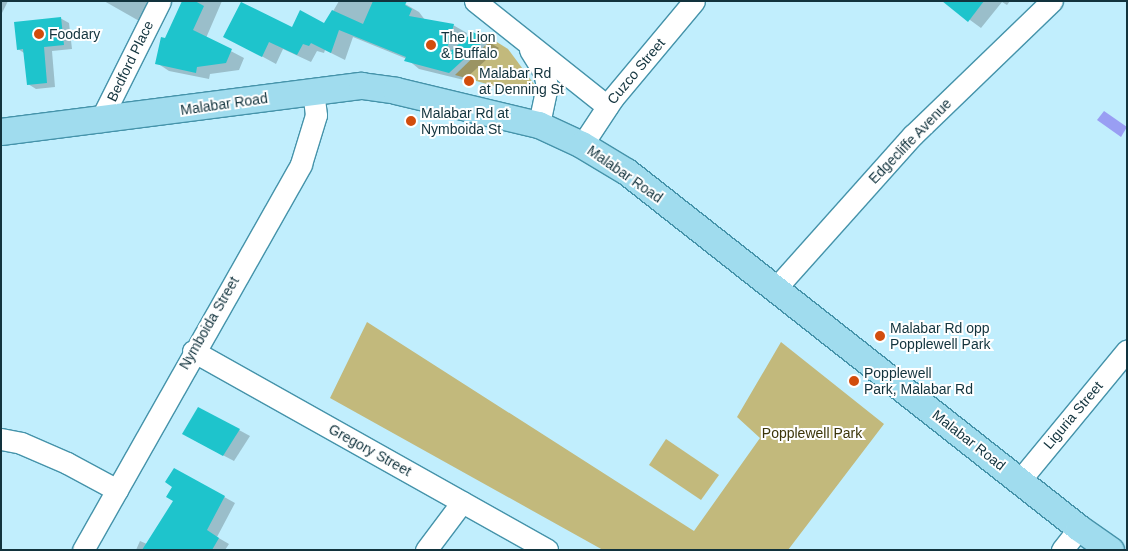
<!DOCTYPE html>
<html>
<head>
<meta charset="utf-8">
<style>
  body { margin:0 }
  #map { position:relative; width:1128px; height:551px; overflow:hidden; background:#c1eefd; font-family:Helvetica,sans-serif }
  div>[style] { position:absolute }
  .green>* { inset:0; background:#c2b97c }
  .water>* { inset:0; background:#999ef3 }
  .shadow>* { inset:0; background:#0003 }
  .building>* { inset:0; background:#1ec4cc }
  .roads { filter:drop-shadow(1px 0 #4593aa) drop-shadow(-1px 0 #4593aa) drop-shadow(0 1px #4593aa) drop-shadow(0 -1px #4593aa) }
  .minor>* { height:21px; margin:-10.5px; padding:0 10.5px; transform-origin:10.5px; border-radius:10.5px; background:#fff }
  .major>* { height:26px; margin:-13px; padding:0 13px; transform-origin:13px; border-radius:13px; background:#a0dcee }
  .dots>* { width:14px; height:14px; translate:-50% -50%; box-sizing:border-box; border:2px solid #fff; border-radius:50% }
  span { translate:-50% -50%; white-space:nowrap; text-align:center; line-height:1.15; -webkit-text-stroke:4px #fff; paint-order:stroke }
  .poi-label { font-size:14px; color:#12333d }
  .left { translate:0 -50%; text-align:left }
  .street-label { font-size:14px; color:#12333d }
  .park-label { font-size:14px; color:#3c3509 }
  .frame { position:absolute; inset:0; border:2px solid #12333d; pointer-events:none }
</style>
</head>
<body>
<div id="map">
  <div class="green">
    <div style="clip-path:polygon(492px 39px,508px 49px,534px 84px,531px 90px,522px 94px,455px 75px)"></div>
    <div style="clip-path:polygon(367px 322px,694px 531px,760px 438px,737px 417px,781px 342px,884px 424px,788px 550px,603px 550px,330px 398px)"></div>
    <div style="clip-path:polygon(666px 439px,719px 475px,701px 500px,649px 465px)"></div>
  </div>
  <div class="water">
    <div style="clip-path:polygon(1104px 111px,1127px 127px,1121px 137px,1097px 120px)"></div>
  </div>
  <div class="shadow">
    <div style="clip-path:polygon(1px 1px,8px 1px,1px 15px)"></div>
    <div style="clip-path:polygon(104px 1px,152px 1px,141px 22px)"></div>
    <div style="clip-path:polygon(184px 1px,222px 1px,206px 38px,244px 58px,239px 70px,210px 74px,209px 79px,169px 71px,157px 63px)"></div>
    <div style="clip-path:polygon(339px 1px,400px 1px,419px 12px,425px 20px,453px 25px,467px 33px,465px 40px,473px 33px,499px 48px,464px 80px,419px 69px,407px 59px,353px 37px,345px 60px,325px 50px,324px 53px,317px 51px,311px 62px,283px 49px,276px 64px,239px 44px,292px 28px,325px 25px)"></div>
    <div style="clip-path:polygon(944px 1px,1010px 1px,1007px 5px,1002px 2px,981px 28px)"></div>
    <div style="clip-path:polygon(60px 18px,69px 23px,72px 49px,52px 51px,55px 87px,36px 89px,28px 84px,24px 53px,18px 49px)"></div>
    <div style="clip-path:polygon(239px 430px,250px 436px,234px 461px,194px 440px)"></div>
    <div style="clip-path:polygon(174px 469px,235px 503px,217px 537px,229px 544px,225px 550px,136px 550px,140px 541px,147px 544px,175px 500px)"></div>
  </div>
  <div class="building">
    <div style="clip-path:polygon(182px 1px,195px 1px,204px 6px,193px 30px,232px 49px,226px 63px,197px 67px,196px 73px,155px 64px,161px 37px,165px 38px)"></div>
    <div style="clip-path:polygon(373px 1px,407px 1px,405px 5px,412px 9px,409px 16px,454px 24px,445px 56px,473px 32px,486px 39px,449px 73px,404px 61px,406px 57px,339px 30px,331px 53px,311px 43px,309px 46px,303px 44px,297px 55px,269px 42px,262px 57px,223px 37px,241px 2px,292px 27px,300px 10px,324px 23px,332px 10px,363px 24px)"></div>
    <div style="clip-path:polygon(942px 1px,984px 1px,968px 22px)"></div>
    <div style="clip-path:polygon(61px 17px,64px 45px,44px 47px,47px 83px,27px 85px,23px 49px,17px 50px,14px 22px)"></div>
    <div style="clip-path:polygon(198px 407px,240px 429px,223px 456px,182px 434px)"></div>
    <div style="clip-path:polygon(174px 468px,225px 496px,207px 530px,219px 538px,212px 550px,142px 550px,173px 501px,166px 497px,172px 487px,165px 482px)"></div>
  </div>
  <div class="roads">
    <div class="minor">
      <div style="left:475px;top:1px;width:169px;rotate:38.5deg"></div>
      <div style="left:530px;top:50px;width:26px;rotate:58deg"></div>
      <div style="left:544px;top:72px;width:14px;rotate:78deg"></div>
      <div style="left:547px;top:86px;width:40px;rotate:102deg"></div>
      <div style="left:100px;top:121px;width:134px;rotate:-63.4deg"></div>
      <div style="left:582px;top:145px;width:56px;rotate:-56.6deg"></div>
      <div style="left:613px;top:98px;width:126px;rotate:-50.1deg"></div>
      <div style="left:776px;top:288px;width:205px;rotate:-48.2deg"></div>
      <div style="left:913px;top:135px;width:193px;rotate:-44deg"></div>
      <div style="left:193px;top:351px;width:406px;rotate:29.3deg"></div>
      <div style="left:1px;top:439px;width:20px;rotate:11deg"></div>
      <div style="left:21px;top:443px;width:50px;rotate:23.5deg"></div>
      <div style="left:67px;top:463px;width:57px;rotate:28.4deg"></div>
      <div style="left:1020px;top:480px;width:168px;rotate:-50.5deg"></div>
      <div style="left:83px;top:550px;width:443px;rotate:-60.5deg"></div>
      <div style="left:301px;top:164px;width:51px;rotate:-73deg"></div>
      <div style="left:316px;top:115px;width:23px;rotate:-97deg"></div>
      <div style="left:426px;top:550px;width:60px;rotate:-53.1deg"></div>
      <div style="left:1062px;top:550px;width:28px;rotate:-52deg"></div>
    </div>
    <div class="major">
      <div style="left:1px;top:132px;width:364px;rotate:-7.3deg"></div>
      <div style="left:362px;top:86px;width:34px;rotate:8deg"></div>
      <div style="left:396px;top:91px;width:147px;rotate:13.4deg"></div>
      <div style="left:539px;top:125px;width:47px;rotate:24.9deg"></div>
      <div style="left:582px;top:145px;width:52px;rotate:31deg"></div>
      <div style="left:627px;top:172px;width:575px;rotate:38.22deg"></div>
      <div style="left:1079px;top:528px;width:39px;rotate:35deg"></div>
    </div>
  </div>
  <div class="dots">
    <div style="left:39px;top:34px;background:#d24d0d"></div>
    <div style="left:431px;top:45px;background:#d24d0d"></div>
    <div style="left:469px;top:81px;background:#d24d0d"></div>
    <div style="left:411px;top:121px;background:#d24d0d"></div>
    <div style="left:880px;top:336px;background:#d24d0d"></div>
    <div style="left:854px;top:381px;background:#d24d0d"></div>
  </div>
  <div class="poi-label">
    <span class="left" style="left:49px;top:34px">Foodary</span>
    <span class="left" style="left:441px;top:45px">The Lion<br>&amp; Buffalo</span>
    <span class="left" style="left:479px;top:81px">Malabar Rd<br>at Denning St</span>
    <span class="left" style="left:421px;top:121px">Malabar Rd at<br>Nymboida St</span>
    <span class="left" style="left:890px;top:336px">Malabar Rd opp<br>Popplewell Park</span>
    <span class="left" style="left:864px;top:381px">Popplewell<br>Park, Malabar Rd</span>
  </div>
  <div class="street-label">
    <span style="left:130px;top:61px;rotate:-64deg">Bedford Place</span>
    <span style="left:636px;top:71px;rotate:-50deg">Cuzco Street</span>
    <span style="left:224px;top:104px;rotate:-8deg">Malabar Road</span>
    <span style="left:910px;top:141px;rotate:-46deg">Edgecliffe Avenue</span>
    <span style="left:625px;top:174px;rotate:35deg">Malabar Road</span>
    <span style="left:209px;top:323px;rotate:-60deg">Nymboida Street</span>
    <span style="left:1073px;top:415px;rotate:-50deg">Liguria Street</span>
    <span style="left:969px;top:440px;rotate:38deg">Malabar Road</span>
    <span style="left:370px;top:450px;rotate:29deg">Gregory Street</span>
  </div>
  <div class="park-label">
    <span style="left:812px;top:433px">Popplewell Park</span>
  </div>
  <div class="frame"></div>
</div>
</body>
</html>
